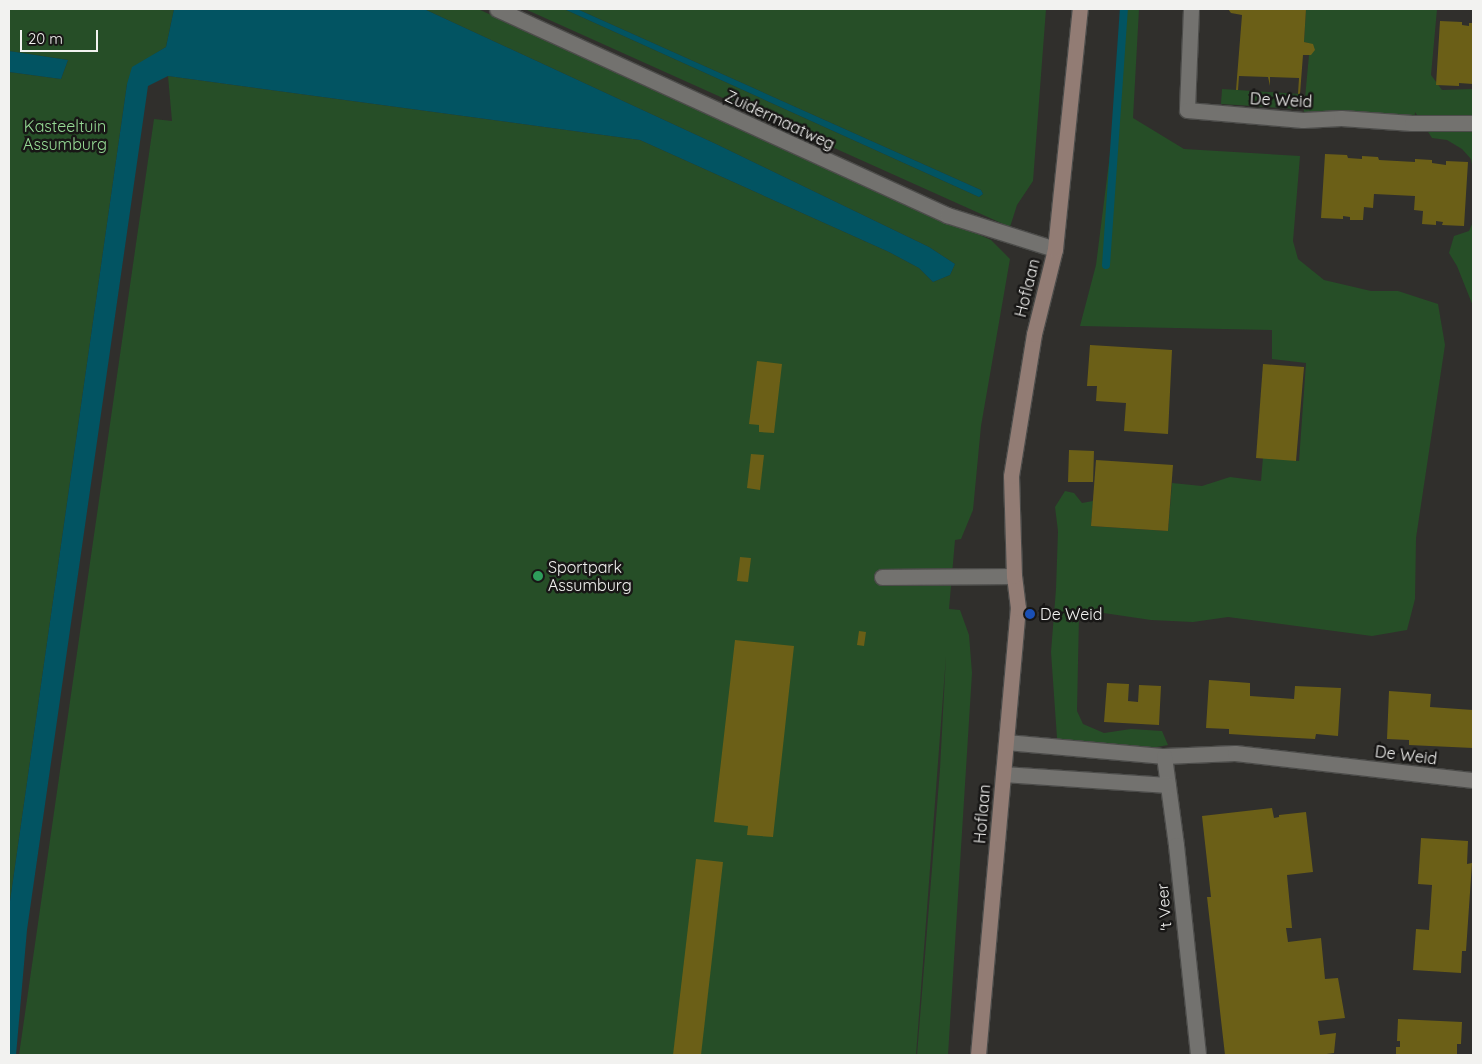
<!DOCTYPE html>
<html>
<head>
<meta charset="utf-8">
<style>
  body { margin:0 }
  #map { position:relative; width:1482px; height:1064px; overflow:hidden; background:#302f2c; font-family:Quicksand,sans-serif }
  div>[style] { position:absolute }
  .green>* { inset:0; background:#264e27 }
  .water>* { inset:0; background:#025462 }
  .stream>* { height:8px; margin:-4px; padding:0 4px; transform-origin:4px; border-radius:4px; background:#025462 }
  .building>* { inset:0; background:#6b5f17 }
  .roads { filter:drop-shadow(1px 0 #4c4c4a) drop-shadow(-1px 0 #4c4c4a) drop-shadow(0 1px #4c4c4a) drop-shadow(0 -1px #4c4c4a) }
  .minor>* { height:15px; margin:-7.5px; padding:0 7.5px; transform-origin:7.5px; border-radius:7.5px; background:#73726f }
  .secondary>* { height:15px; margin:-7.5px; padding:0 7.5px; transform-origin:7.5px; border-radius:7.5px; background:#927c74 }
  .dots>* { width:14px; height:14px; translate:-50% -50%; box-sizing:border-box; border:2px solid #181716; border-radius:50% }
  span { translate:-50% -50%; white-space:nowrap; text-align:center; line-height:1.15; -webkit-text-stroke:5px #181716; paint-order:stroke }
  .street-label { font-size:16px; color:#f2f2f0 }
  .park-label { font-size:16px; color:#97dc96 }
  .poi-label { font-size:16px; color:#f2f2f0 }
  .left { translate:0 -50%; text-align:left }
  .frame { position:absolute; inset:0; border:10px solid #f2f2f0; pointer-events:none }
  .scale { position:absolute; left:20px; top:30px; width:78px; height:22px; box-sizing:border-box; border:2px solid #f2f2f0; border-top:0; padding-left:6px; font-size:15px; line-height:18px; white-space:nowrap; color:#f2f2f0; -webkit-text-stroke:4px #181716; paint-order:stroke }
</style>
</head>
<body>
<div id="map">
  <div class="green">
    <div style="clip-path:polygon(9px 9px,174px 9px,166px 47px,153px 55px,127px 84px,9px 908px,9px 72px,61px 79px,68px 60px,9px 51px)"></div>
    <div style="clip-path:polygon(424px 9px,478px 9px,991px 240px,1010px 259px,981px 426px,973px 510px,961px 539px,955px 540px,949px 609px,960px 610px,969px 635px,972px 673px,948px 1055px,917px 1055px,940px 769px,946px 656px,916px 1055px,19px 1055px,154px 119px,172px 121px,168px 76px,640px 140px,889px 252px,919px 268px,933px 282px,950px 275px,955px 264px,929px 247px,716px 144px)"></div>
    <div style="clip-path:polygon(525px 9px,564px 9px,979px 197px,983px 194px,981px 190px,577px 9px,1046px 9px,1033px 181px,1017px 205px,1010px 227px)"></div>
    <div style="clip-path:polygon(1124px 9px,1139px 9px,1133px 118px,1184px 149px,1300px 156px,1293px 241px,1298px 259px,1324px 280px,1371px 291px,1398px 291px,1438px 304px,1445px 345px,1416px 538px,1415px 599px,1407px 630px,1372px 636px,1228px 617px,1193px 622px,1151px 620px,1090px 611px,1079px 615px,1077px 711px,1083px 724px,1104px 733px,1131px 729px,1162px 731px,1168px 745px,1146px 749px,1074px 746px,1057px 738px,1051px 652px,1056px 589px,1058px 531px,1055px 507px,1065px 491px,1074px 493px,1082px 503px,1093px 501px,1091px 526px,1168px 531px,1172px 483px,1202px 486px,1230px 477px,1261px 481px,1263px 457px,1299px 461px,1306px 363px,1272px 359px,1272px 330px,1080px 326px,1096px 265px,1113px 130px)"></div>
    <div style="clip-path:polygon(1306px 9px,1437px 9px,1431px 75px,1442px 90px,1473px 89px,1473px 170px,1471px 159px,1462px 149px,1447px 140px,1432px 138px,1415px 112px,1414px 123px,1303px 120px,1309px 55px,1308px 43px,1304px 42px)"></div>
    <div style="clip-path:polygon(1222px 89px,1300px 94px,1298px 109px,1221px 104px)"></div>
    <div style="clip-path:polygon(1473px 222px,1473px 306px,1457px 266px,1449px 253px,1454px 236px,1469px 231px)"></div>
  </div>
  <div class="water">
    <div style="clip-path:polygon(174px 9px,424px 9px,716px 144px,929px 247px,955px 264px,950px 275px,933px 282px,919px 268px,889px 252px,640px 140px,168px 76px,148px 86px,27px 930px,16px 1055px,9px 1055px,9px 908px,127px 84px,132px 67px,166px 47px)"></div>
    <div style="clip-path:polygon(564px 9px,577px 9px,981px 190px,983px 194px,979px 197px)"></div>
    <div style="clip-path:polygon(9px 51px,68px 60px,61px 79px,9px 72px)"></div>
  </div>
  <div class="stream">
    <div style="left:1106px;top:265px;width:257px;rotate:-86deg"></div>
  </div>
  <div class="building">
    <div style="clip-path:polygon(1228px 9px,1306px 9px,1304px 42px,1313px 44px,1315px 50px,1311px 55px,1303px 55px,1300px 94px,1298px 94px,1299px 78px,1270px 77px,1270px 86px,1268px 77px,1239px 76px,1238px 90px,1236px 90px,1242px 15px,1231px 13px)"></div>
    <div style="clip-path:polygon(1440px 21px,1462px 22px,1462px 25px,1469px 26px,1469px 23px,1473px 23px,1473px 84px,1459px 83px,1459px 86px,1436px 85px)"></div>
    <div style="clip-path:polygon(1325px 154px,1347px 155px,1348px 158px,1362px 159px,1362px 156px,1378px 157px,1379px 160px,1415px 162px,1415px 159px,1432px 160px,1432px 163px,1446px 165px,1446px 161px,1468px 162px,1464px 226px,1442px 225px,1443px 222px,1436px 221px,1436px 225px,1422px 224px,1423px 211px,1414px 210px,1415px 196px,1374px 194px,1373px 208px,1364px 207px,1363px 220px,1350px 220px,1350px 217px,1343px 216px,1343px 219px,1321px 218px)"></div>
    <div style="clip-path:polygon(1090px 345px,1172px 350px,1168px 434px,1124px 431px,1126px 403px,1096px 401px,1097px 386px,1087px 386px)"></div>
    <div style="clip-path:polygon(757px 361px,782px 364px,774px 433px,759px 432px,759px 425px,749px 424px)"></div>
    <div style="clip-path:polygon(1263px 364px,1304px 367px,1296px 461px,1256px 458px)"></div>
    <div style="clip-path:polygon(1069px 450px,1094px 451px,1093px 482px,1068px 482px)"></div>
    <div style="clip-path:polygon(751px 454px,764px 455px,760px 490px,747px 488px)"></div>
    <div style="clip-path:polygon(1096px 460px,1173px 465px,1168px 531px,1091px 526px)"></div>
    <div style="clip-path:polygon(740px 557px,751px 558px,748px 582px,737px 581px)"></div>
    <div style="clip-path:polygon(859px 631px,866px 632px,864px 646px,857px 645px)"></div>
    <div style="clip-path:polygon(735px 640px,794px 646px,773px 837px,747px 835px,748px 826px,714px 822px)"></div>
    <div style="clip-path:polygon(1209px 680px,1250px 683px,1250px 696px,1294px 699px,1295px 686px,1341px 688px,1338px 736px,1316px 734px,1315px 739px,1261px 736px,1229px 734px,1229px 729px,1206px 728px)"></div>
    <div style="clip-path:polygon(1107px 683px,1129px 684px,1128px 701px,1138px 702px,1139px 685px,1161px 686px,1159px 725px,1104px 722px)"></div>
    <div style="clip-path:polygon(1389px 691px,1431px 694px,1430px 707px,1473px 710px,1473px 748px,1409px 745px,1409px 740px,1387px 739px)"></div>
    <div style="clip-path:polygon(1272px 808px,1274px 818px,1279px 817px,1279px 815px,1306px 812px,1313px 872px,1287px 875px,1292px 928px,1286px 928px,1288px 942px,1321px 938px,1325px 979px,1338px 978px,1345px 1018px,1318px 1021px,1320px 1035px,1336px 1033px,1334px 1053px,1319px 1055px,1225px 1055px,1207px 897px,1211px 897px,1202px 816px)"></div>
    <div style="clip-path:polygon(1421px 838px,1468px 841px,1467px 864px,1472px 863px,1466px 951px,1462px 951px,1461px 973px,1413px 970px,1416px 929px,1429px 930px,1432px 885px,1418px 884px)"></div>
    <div style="clip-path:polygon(696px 859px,723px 862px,701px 1055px,673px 1055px)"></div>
    <div style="clip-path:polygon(1398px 1019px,1462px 1022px,1461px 1044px,1457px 1044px,1457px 1055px,1396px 1055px,1396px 1047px,1400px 1047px,1400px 1041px,1397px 1041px)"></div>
  </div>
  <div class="roads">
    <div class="minor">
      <div style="left:497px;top:9px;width:495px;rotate:24.6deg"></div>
      <div style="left:947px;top:215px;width:113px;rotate:17.5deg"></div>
      <div style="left:1191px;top:9px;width:101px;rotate:92.3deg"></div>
      <div style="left:1187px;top:110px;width:116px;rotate:4.9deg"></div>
      <div style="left:1303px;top:120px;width:38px;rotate:-3deg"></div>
      <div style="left:1341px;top:118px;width:71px;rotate:4deg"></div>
      <div style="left:1412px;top:123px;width:61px"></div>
      <div style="left:882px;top:577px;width:132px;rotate:-0.4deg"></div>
      <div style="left:1006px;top:742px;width:159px;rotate:5.1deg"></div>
      <div style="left:1164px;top:756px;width:71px;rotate:-2.4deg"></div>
      <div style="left:1235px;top:753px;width:240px;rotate:6.5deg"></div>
      <div style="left:1164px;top:756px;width:90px;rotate:82.3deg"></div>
      <div style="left:1176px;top:845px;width:211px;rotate:84deg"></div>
      <div style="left:1003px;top:774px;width:165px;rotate:3.8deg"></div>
    </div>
    <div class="secondary">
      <div style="left:978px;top:1055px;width:449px;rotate:-84.9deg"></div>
      <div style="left:1018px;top:608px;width:32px;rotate:-97deg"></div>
      <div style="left:1014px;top:576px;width:100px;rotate:-91.7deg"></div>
      <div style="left:1011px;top:476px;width:144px;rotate:-80.8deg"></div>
      <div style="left:1034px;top:334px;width:88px;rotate:-76.1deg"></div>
      <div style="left:1055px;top:249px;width:241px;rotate:-84.1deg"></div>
    </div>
  </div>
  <div class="dots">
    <div style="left:538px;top:576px;background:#2e9e5b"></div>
    <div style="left:1030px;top:614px;background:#1a4fb4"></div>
  </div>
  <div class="street-label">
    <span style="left:1281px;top:100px;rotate:3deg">De Weid</span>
    <span style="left:780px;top:120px;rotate:25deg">Zuidermaatweg</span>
    <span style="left:1027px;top:288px;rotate:-76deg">Hoflaan</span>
    <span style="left:1406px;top:755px;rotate:7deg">De Weid</span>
    <span style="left:982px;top:814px;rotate:-85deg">Hoflaan</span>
    <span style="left:1164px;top:907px;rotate:-95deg">'t Veer</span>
  </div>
  <div class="park-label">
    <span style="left:65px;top:135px">Kasteeltuin<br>Assumburg</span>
  </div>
  <div class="poi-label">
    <span class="left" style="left:548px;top:576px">Sportpark<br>Assumburg</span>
    <span class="left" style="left:1040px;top:614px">De Weid</span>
  </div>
  <div class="frame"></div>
  <div class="scale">20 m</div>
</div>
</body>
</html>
